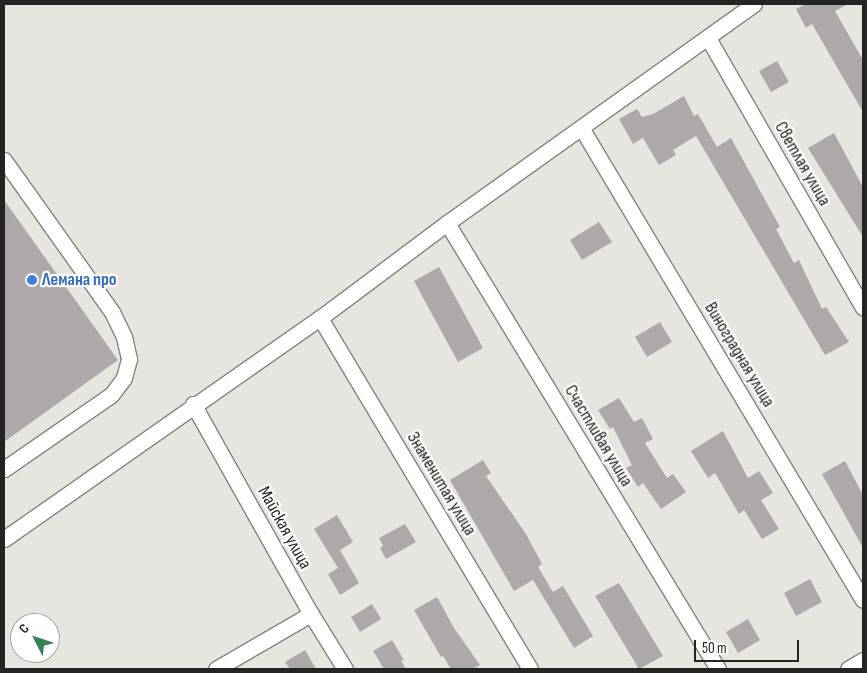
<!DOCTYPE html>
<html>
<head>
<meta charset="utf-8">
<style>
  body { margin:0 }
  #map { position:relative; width:867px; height:673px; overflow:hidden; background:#e6e5e0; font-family:"Sofia Sans Condensed",sans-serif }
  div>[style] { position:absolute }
  .building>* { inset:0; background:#ada9ab }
  .roads { filter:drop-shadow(1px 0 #858480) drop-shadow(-1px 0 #858480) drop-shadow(0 1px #858480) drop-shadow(0 -1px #858480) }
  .minor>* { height:15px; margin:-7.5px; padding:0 7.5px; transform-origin:7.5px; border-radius:7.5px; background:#fff }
  .dots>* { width:14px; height:14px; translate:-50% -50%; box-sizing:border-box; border:2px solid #fff; border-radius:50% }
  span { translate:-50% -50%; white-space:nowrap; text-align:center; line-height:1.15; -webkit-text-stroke:4.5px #fff; paint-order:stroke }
  .street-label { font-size:18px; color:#242422 }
  .shop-label { font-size:18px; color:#366cbe; font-weight:700 }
  .left { translate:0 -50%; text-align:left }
  .frame { position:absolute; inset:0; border:5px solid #242422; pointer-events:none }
  .north { position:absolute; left:10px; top:613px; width:50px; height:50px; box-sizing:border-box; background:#fff; border:1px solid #a7a7a7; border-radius:50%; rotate:311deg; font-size:14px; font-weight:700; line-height:20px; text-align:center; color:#242422 }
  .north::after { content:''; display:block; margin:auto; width:18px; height:22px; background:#348353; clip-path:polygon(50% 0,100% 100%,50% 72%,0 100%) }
  .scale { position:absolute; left:694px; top:640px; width:105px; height:22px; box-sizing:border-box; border:2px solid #242422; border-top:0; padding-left:6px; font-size:15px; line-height:18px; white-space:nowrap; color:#242422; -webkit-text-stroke:4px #fff; paint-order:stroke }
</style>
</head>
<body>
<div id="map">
  <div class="building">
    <div style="clip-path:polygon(806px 4px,848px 4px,835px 11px,863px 60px,863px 112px,812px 24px,806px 28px,796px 9px)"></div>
    <div style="clip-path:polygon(777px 61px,789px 82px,771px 92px,759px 71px)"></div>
    <div style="clip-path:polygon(684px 96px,694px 116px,698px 114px,717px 147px,731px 138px,780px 227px,776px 229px,794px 263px,799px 260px,822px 309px,826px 307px,849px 342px,825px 355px,696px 136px,673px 150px,676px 155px,659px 165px,643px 138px,633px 144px,619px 119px,637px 109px,642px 117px,653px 114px)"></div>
    <div style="clip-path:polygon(834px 133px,863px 187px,863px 237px,808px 148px)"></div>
    <div style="clip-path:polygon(4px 200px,118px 360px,4px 442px)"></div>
    <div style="clip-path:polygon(599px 222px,612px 242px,582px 260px,570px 240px)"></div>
    <div style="clip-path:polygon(439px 267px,483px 348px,458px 362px,414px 281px)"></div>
    <div style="clip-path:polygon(660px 322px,672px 342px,647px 357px,635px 337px)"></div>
    <div style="clip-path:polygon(619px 398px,634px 422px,642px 418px,653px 439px,645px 443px,667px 478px,673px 474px,686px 492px,661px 509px,643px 483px,638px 487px,626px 468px,632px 465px,613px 427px,610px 429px,598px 410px)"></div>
    <div style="clip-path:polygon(723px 431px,748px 478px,759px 471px,773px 493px,761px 500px,779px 529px,762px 539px,744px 510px,739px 514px,715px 473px,708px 478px,691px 451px)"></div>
    <div style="clip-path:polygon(483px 460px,491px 473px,486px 476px,526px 534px,542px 564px,538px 567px,553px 592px,563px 586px,593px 636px,574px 648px,533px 580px,514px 591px,450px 480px)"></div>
    <div style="clip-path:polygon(845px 461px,863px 495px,863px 548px,822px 474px)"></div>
    <div style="clip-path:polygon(337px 515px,353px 542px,340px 550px,359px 583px,340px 595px,328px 574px,338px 568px,314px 529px)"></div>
    <div style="clip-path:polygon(405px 524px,416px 542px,386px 559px,380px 548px,383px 546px,379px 538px)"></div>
    <div style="clip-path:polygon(810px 579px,822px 602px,796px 616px,784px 593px)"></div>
    <div style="clip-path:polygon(619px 583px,663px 656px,639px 669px,595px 596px)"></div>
    <div style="clip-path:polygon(437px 597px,454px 628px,480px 665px,472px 669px,451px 669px,443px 656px,441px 657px,414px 610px)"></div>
    <div style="clip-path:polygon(372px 604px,381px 619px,360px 632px,351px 617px)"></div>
    <div style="clip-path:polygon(748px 619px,760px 640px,738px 653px,726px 632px)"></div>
    <div style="clip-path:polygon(392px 640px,404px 660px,401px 661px,406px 669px,384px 669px,373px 651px)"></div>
    <div style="clip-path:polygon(305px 650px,316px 669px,290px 669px,285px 662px)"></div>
  </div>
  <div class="roads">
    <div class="minor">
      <div style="left:708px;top:38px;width:311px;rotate:60.1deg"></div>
      <div style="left:582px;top:129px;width:548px;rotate:59.18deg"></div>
      <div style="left:4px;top:160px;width:186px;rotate:54.6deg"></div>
      <div style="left:112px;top:312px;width:28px;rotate:64deg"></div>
      <div style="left:124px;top:337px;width:23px;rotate:77deg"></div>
      <div style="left:129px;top:359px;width:20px;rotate:105deg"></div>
      <div style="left:124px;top:378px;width:21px;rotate:127deg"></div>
      <div style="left:111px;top:395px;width:130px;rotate:145.3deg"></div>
      <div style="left:447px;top:223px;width:522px;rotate:58.72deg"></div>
      <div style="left:320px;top:318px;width:409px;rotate:59.1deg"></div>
      <div style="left:193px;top:404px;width:241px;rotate:60.7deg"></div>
      <div style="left:311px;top:614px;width:65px;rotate:58.3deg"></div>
      <div style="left:4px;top:539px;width:386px;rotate:-35deg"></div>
      <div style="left:320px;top:318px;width:159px;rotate:-36.8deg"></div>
      <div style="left:447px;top:223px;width:377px;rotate:-35.5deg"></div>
      <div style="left:216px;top:669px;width:110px;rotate:-30.1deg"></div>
      <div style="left:848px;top:669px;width:17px;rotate:-31deg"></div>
    </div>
  </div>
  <div class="dots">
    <div style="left:32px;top:280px;background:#3f7fe0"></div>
  </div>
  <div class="street-label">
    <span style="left:802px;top:164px;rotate:60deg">Светлая улица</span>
    <span style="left:739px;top:355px;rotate:59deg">Виноградная улица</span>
    <span style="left:598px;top:436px;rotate:59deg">Счастливая улица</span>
    <span style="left:441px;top:484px;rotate:59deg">Знаменитая улица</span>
    <span style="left:284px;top:528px;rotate:61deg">Майская улица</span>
  </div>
  <div class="shop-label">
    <span class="left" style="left:42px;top:280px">Лемана про</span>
  </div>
  <div class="frame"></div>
  <div class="north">С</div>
  <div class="scale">50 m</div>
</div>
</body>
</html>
